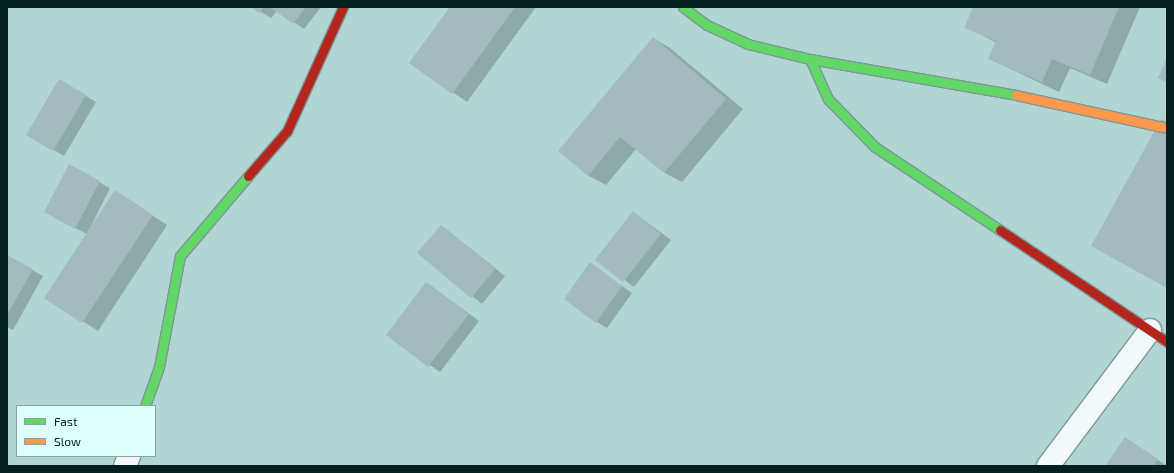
<!DOCTYPE html>
<html>
<head>
<meta charset="utf-8">
<style>
  body { margin:0 }
  #map { position:relative; width:1174px; height:473px; overflow:hidden; background:#b1d5d2; font-family:"Exo 2",sans-serif }
  div>[style] { position:absolute }
  .shadow>* { inset:0; background:#0003 }
  .building>* { inset:0; background:#a3babf }
  .roads { filter:drop-shadow(1px 0 #7c9897) drop-shadow(-1px 0 #7c9897) drop-shadow(0 1px #7c9897) drop-shadow(0 -1px #7c9897) }
  .street>* { height:22px; margin:-11px; padding:0 11px; transform-origin:11px; border-radius:11px; background:#f3f9f8 }
  .fast>* { height:9px; margin:-4.5px; padding:0 4.5px; transform-origin:4.5px; border-radius:4.5px; background:#63d668 }
  .slow>* { height:9px; margin:-4.5px; padding:0 4.5px; transform-origin:4.5px; border-radius:4.5px; background:#ff974d }
  .jam>* { height:9px; margin:-4.5px; padding:0 4.5px; transform-origin:4.5px; border-radius:4.5px; background:#b3261e }
  span { translate:-50% -50%; white-space:nowrap; text-align:center; line-height:1.15; -webkit-text-stroke:3.5px #defefb; paint-order:stroke }
  .frame { position:absolute; inset:0; border:8px solid #041f1d; pointer-events:none }
  .legend { position:absolute; left:16px; top:405px; width:140px; height:52px; box-sizing:border-box; background:#defefb; border:1px solid #87a5a2; margin:0; padding:5px 7px; list-style:none; font-size:12px; color:#041f1d }
  .legend li { display:flex; align-items:center; gap:8px; height:20px }
  .legend b { width:20px; border:1px solid #87a5a2 }
</style>
</head>
<body>
<div id="map">
  <div class="shadow">
    <div style="clip-path:polygon(253px 7px,321px 7px,304px 29px,277px 11px,271px 18px)"></div>
    <div style="clip-path:polygon(451px 7px,536px 7px,467px 102px,411px 63px)"></div>
    <div style="clip-path:polygon(974px 7px,1140px 7px,1107px 84px,1070px 68px,1059px 92px,990px 59px,997px 43px,966px 27px)"></div>
    <div style="clip-path:polygon(653px 38px,670px 48px,743px 109px,682px 182px,665px 173px,636px 149px,606px 185px,589px 176px,559px 151px)"></div>
    <div style="clip-path:polygon(60px 80px,96px 102px,64px 156px,28px 135px)"></div>
    <div style="clip-path:polygon(69px 166px,110px 188px,89px 230px,115px 191px,167px 225px,98px 331px,46px 298px,87px 234px,56px 218px)"></div>
    <div style="clip-path:polygon(633px 212px,671px 240px,634px 287px,596px 259px)"></div>
    <div style="clip-path:polygon(442px 226px,505px 276px,482px 304px,419px 253px)"></div>
    <div style="clip-path:polygon(7px 256px,43px 276px,13px 330px,7px 327px)"></div>
    <div style="clip-path:polygon(590px 264px,632px 293px,607px 328px,597px 322px)"></div>
    <div style="clip-path:polygon(427px 283px,479px 321px,440px 372px,387px 335px)"></div>
    <div style="clip-path:polygon(1135px 445px,1167px 466px,1106px 466px)"></div>
  </div>
  <div class="building">
    <div style="clip-path:polygon(251px 7px,264px 7px,259px 13px)"></div>
    <div style="clip-path:polygon(270px 7px,306px 7px,293px 24px)"></div>
    <div style="clip-path:polygon(450px 7px,515px 7px,452px 94px,409px 63px)"></div>
    <div style="clip-path:polygon(973px 7px,1119px 7px,1090px 75px,1052px 59px,1042px 82px,988px 59px,996px 41px,964px 28px)"></div>
    <div style="clip-path:polygon(653px 37px,726px 99px,664px 173px,620px 137px,588px 176px,558px 151px)"></div>
    <div style="clip-path:polygon(1167px 58px,1167px 82px,1158px 78px)"></div>
    <div style="clip-path:polygon(59px 79px,86px 95px,53px 151px,26px 135px)"></div>
    <div style="clip-path:polygon(1161px 119px,1167px 122px,1167px 288px,1091px 246px)"></div>
    <div style="clip-path:polygon(69px 164px,100px 181px,75px 229px,44px 212px)"></div>
    <div style="clip-path:polygon(115px 190px,153px 215px,82px 323px,44px 298px)"></div>
    <div style="clip-path:polygon(633px 211px,661px 234px,623px 282px,595px 260px)"></div>
    <div style="clip-path:polygon(441px 225px,495px 269px,471px 298px,417px 253px)"></div>
    <div style="clip-path:polygon(7px 255px,33px 269px,7px 315px)"></div>
    <div style="clip-path:polygon(590px 262px,622px 286px,596px 323px,564px 299px)"></div>
    <div style="clip-path:polygon(426px 282px,469px 314px,428px 367px,386px 335px)"></div>
    <div style="clip-path:polygon(1125px 437px,1158px 459px,1153px 466px,1105px 466px)"></div>
  </div>
  <div class="roads">
    <div class="street">
      <div style="left:125px;top:466px;width:11px;rotate:-68deg"></div>
      <div style="left:1048px;top:466px;width:170px;rotate:-53.1deg"></div>
    </div>
    <div class="fast">
      <div style="left:683px;top:7px;width:30px;rotate:37deg"></div>
      <div style="left:707px;top:25px;width:45px;rotate:24.9deg"></div>
      <div style="left:748px;top:44px;width:64px;rotate:13.6deg"></div>
      <div style="left:810px;top:59px;width:209px;rotate:9.9deg"></div>
      <div style="left:810px;top:59px;width:44px;rotate:65.8deg"></div>
      <div style="left:828px;top:99px;width:67px;rotate:45.6deg"></div>
      <div style="left:875px;top:147px;width:150px;rotate:33.6deg"></div>
      <div style="left:145px;top:406px;width:41px;rotate:-70.3deg"></div>
      <div style="left:159px;top:367px;width:113px;rotate:-79.3deg"></div>
      <div style="left:180px;top:256px;width:105px;rotate:-49.6deg"></div>
    </div>
    <div class="slow">
      <div style="left:1016px;top:95px;width:155px;rotate:12.3deg"></div>
    </div>
    <div class="jam">
      <div style="left:248px;top:176px;width:60px;rotate:-49.1deg"></div>
      <div style="left:287px;top:131px;width:136px;rotate:-65.7deg"></div>
      <div style="left:1000px;top:230px;width:201px;rotate:33.8deg"></div>
    </div>
  </div>
  <div class="frame"></div>
  <ul class="legend">
  <li><b style="height:5px;background:#63d668"></b>Fast</li>
  <li><b style="height:5px;background:#ff974d"></b>Slow</li>
  </ul>
</div>
</body>
</html>
